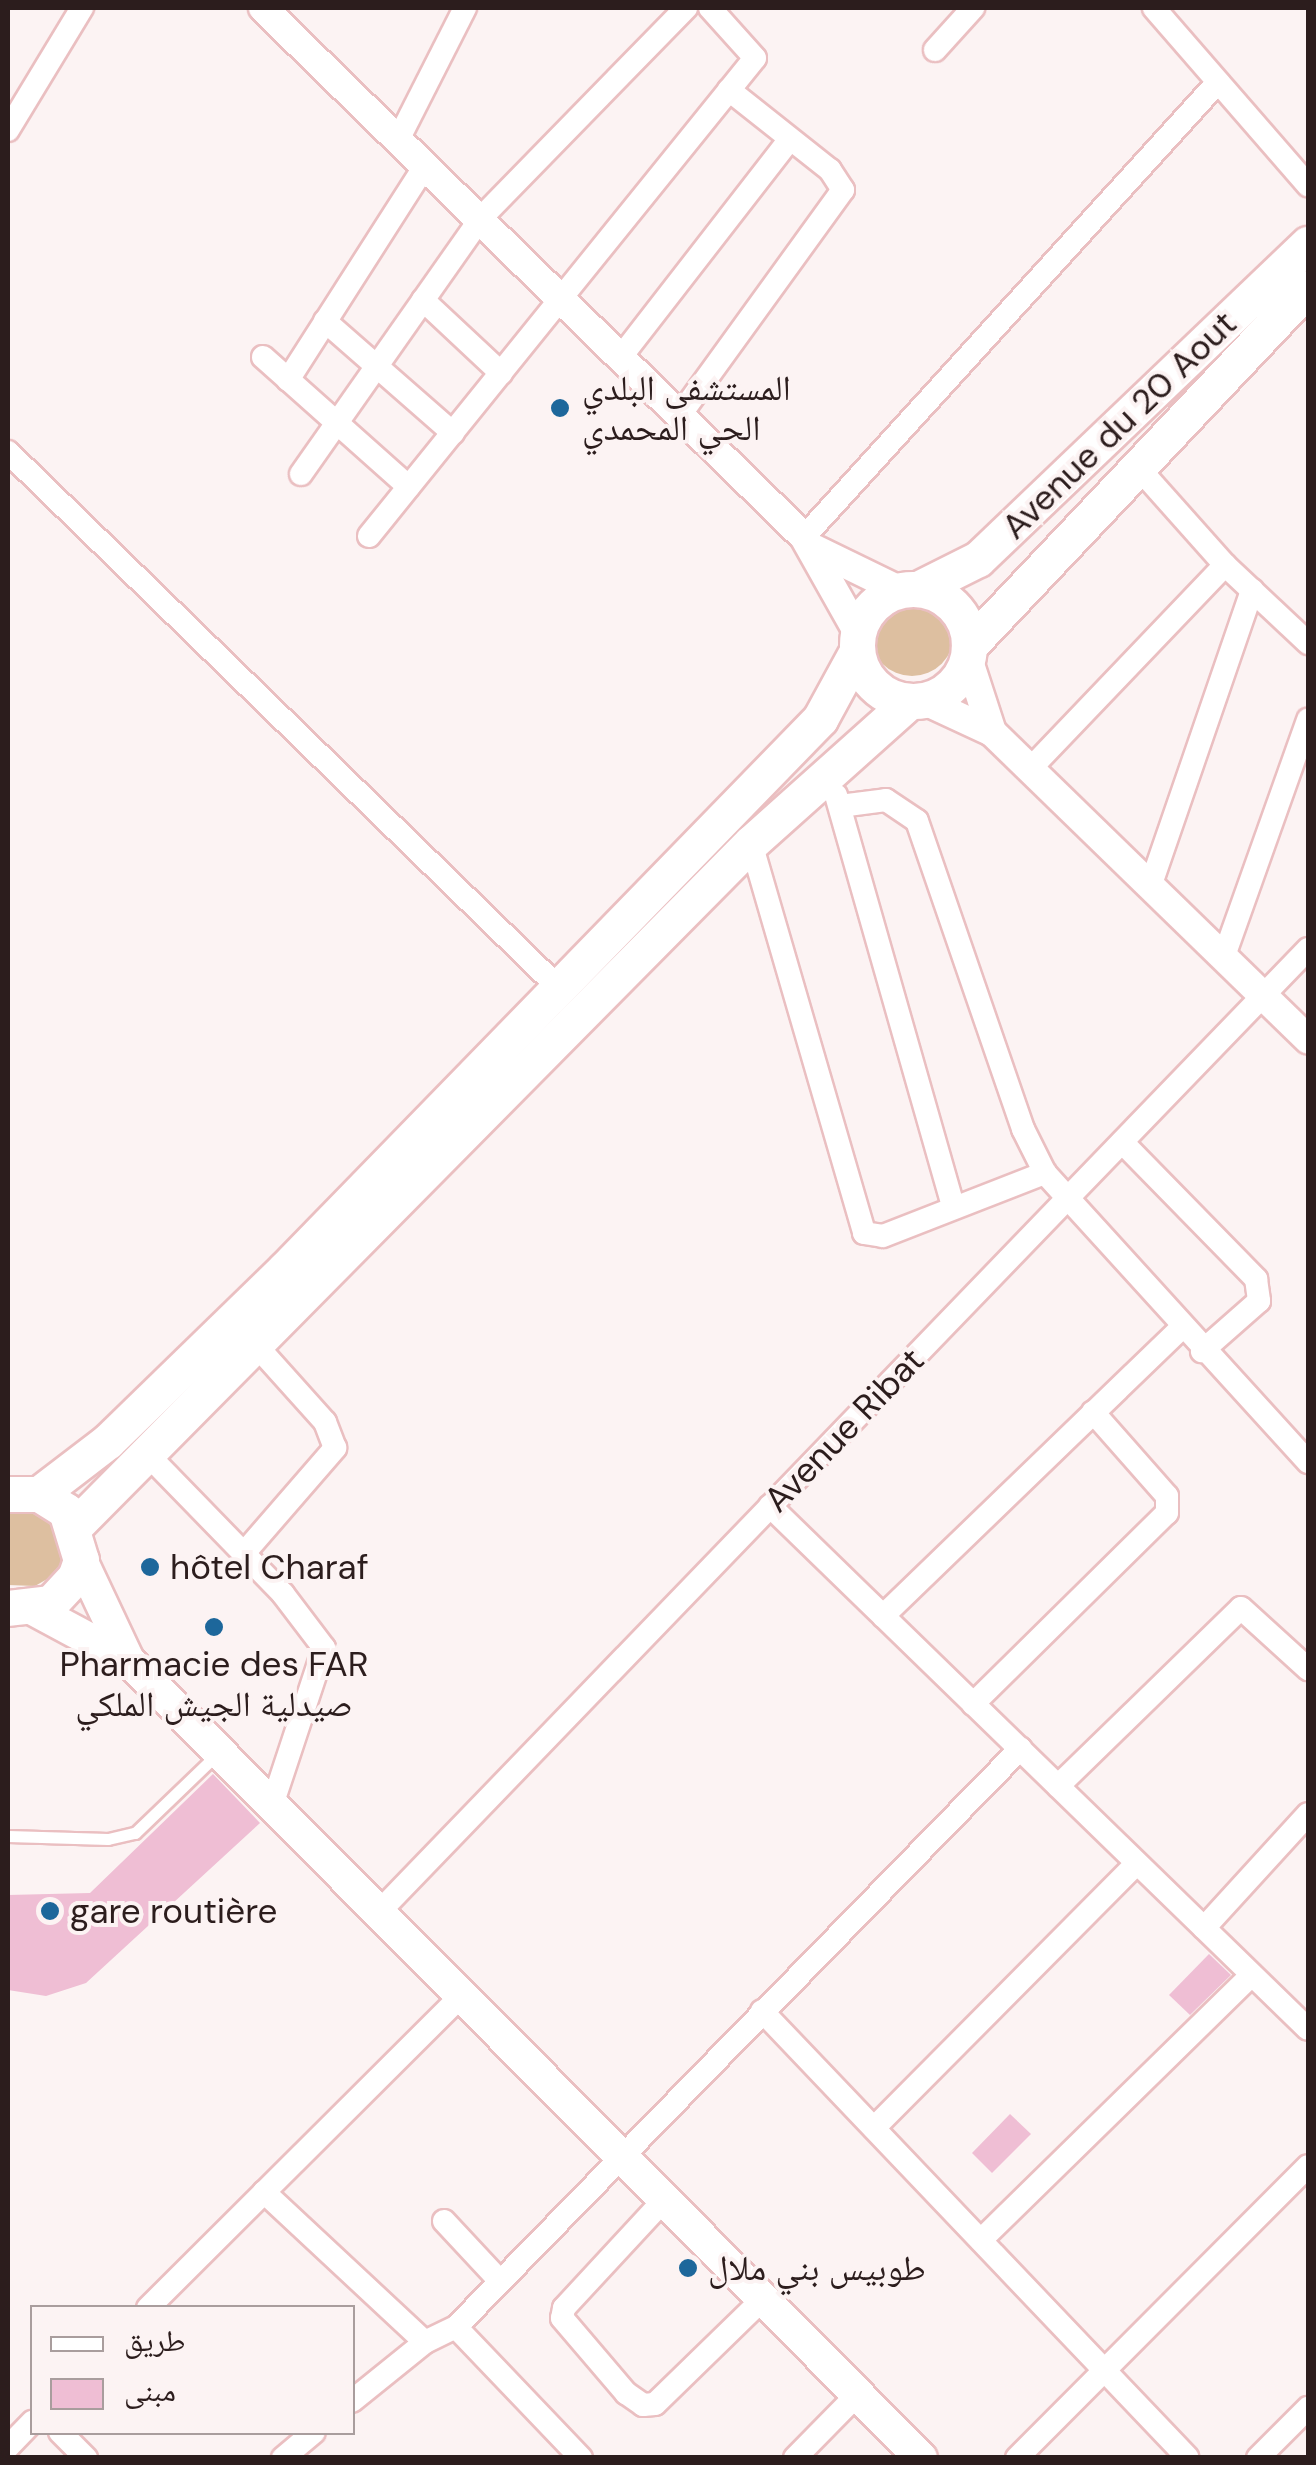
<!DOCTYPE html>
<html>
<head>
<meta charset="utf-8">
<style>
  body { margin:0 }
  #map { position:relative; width:1316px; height:2465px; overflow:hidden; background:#fcf3f3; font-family:"DM Sans","Noto Naskh Arabic",sans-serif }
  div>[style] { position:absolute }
  .green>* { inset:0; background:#ddbfa0 }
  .round { border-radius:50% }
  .building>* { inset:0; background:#efbed4 }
  .roads { filter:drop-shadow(2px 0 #eabfc1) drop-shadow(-2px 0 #eabfc1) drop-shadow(0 2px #eabfc1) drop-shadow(0 -2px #eabfc1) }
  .service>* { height:11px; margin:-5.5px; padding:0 5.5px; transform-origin:5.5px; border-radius:5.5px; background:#fff }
  .minor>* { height:22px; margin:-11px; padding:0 11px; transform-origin:11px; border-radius:11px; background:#fff }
  .tertiary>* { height:28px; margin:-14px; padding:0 14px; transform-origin:14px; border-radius:14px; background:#fff }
  .secondary>* { height:32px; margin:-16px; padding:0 16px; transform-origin:16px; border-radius:16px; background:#fff }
  .primary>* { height:35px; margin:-17.5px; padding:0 17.5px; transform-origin:17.5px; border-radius:17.5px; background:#fff }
  .primary>.ring { margin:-17.5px; padding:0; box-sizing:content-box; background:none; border:35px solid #fff; border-radius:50% }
  .dots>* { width:28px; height:28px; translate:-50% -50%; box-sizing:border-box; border:5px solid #fcf3f3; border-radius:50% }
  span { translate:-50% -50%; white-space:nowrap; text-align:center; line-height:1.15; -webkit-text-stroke:8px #fcf3f3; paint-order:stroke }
  .poi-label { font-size:35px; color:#2c1d1d }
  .left { translate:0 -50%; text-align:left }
  .street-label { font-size:35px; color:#2c1d1d }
  .frame { position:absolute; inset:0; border:10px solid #2c1d1d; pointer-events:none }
  .legend { position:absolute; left:30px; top:2305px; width:325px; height:130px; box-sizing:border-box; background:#fcf3f3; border:2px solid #a99d9d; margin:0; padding:12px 18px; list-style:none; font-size:30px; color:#2c1d1d }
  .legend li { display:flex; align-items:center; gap:20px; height:50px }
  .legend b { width:50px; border:2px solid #a99d9d }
</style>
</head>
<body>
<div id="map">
  <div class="green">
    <div class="round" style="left:870px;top:592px;width:84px;height:84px"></div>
    <div style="clip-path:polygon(8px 1497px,47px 1500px,69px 1553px,56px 1574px,35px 1586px,8px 1585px)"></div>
  </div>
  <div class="building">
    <div style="clip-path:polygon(213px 1774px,260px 1823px,86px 1983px,46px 1996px,8px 1990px,8px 1895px,90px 1893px)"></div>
    <div style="clip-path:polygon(1209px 1954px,1231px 1975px,1190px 2015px,1169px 1995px)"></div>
    <div style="clip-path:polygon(1010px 2114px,1031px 2134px,992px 2173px,972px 2153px)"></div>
  </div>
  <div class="roads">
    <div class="service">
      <div style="left:8px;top:1836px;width:100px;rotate:1.7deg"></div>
      <div style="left:108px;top:1839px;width:28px;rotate:-13deg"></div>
      <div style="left:135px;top:1833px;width:112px;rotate:-43.9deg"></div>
    </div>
    <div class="minor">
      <div style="left:1154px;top:8px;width:235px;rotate:49deg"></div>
      <div style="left:935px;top:50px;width:57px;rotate:-47.9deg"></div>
      <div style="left:8px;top:130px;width:143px;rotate:-58.8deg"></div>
      <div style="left:399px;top:138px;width:146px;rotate:-63.1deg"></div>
      <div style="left:423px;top:300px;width:107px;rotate:43.1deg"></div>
      <div style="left:325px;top:321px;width:170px;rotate:41.2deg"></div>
      <div style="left:263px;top:357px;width:195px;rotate:41.7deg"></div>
      <div style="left:620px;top:358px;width:276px;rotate:-52.2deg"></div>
      <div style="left:288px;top:380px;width:256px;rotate:-57.4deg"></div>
      <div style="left:680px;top:415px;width:278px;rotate:-54.1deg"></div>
      <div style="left:843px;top:190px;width:24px;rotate:-123deg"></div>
      <div style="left:830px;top:170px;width:129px;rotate:-141.6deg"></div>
      <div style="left:8px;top:452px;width:767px;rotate:44.21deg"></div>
      <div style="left:1135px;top:464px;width:135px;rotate:48.3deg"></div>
      <div style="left:1225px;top:565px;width:114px;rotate:43.2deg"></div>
      <div style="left:301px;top:474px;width:312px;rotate:-54.9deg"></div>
      <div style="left:480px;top:219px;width:295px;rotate:-45.7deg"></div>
      <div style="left:369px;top:536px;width:614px;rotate:-51.08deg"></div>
      <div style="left:755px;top:58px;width:67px;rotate:-132deg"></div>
      <div style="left:804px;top:537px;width:615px;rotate:-47.7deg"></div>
      <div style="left:1031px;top:768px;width:281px;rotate:-46.3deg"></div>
      <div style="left:836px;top:795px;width:428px;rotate:74.1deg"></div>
      <div style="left:840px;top:806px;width:46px;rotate:-7.4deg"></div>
      <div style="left:886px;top:800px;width:37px;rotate:34deg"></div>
      <div style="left:917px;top:821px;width:326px;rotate:71deg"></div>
      <div style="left:1023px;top:1129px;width:49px;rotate:63.4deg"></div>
      <div style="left:1045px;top:1173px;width:391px;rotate:47.7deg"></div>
      <div style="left:751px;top:843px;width:406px;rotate:73.8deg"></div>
      <div style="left:864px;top:1233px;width:19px;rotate:9deg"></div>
      <div style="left:883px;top:1236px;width:174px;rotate:-21.3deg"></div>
      <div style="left:1151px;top:884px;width:311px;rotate:-71deg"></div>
      <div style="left:1224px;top:956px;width:251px;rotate:-70.4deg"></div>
      <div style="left:1122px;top:1142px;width:192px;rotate:45.6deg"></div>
      <div style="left:1256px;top:1279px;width:22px;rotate:82deg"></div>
      <div style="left:1259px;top:1301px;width:76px;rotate:138.7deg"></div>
      <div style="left:148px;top:1455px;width:194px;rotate:45.8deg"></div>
      <div style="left:283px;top:1594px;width:68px;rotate:52.8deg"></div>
      <div style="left:324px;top:1648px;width:165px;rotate:108.3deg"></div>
      <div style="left:770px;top:1506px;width:750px;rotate:44.19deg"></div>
      <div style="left:245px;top:1552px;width:138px;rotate:-49.1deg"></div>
      <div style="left:335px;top:1448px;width:28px;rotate:-111deg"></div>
      <div style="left:325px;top:1422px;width:103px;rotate:-131.9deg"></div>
      <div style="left:883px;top:1616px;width:413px;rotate:-44deg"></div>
      <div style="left:973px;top:1704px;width:272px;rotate:-44.6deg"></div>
      <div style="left:1167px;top:1513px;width:17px;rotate:-90deg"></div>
      <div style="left:1167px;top:1496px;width:112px;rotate:-131.4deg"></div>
      <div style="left:1058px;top:1786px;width:255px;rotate:-44.2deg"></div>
      <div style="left:1241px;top:1608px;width:91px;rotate:42.3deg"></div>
      <div style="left:379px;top:1912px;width:1338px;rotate:-46.03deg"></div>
      <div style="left:1204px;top:1928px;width:154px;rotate:-47.6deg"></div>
      <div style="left:762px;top:2011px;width:617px;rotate:46.38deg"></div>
      <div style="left:874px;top:2128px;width:373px;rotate:-45.2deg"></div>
      <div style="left:264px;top:2192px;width:220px;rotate:43deg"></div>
      <div style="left:425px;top:2342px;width:34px;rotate:-26deg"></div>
      <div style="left:664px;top:2200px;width:147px;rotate:132.8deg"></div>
      <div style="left:564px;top:2308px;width:10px;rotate:101deg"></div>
      <div style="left:562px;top:2318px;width:99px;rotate:49.5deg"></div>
      <div style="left:626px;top:2393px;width:21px;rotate:35deg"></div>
      <div style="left:643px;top:2405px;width:12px;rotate:-5deg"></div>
      <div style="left:655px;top:2404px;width:151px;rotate:-44.2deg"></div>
      <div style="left:444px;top:2221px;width:81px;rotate:47deg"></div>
      <div style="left:981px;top:2240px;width:379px;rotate:-44.4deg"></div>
      <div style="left:148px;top:2308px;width:443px;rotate:-44.9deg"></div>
      <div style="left:352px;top:2401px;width:94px;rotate:-38.9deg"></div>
      <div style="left:60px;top:2432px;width:37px;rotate:45deg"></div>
      <div style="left:8px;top:2447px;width:35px;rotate:-46deg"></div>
      <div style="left:283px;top:2458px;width:40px;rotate:-40deg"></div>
      <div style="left:581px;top:2458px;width:181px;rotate:-133.7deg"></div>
      <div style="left:456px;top:2327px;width:808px;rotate:-45.7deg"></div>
      <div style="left:795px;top:2458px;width:90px;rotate:-45.5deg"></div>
      <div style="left:1017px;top:2458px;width:412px;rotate:-45.1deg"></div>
      <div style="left:1258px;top:2458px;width:71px;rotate:-45deg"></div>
    </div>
    <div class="tertiary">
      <div style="left:263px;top:8px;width:757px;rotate:44.36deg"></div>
      <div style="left:804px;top:537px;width:110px;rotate:60.6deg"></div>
      <div style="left:815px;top:549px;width:96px;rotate:26deg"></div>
      <div style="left:968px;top:658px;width:78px;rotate:72deg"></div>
      <div style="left:923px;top:700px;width:76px;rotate:24.9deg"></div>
      <div style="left:992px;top:732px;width:441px;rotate:44.2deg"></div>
    </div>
    <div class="secondary">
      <div style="left:81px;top:1560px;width:110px;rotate:64.8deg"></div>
      <div style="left:33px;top:1609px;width:108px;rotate:28.2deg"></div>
      <div style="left:128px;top:1660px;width:1125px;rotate:45.18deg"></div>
    </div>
    <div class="primary">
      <div style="left:918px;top:589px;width:67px;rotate:-26.6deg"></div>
      <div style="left:978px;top:559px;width:456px;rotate:-43.7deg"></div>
      <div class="ring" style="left:857px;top:589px;width:77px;height:77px"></div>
      <div style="left:969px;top:646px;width:493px;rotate:-46.6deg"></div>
      <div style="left:8px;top:1494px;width:31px"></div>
      <div style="left:39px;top:1494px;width:32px;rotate:32deg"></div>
      <div style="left:66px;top:1511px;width:51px;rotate:73deg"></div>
      <div style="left:81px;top:1560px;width:18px;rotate:109deg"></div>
      <div style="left:75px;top:1577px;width:35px;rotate:133deg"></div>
      <div style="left:51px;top:1603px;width:43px;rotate:173.4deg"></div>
      <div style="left:39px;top:1494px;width:87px;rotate:-37.5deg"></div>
      <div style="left:108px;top:1441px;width:245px;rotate:-44.2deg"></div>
      <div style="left:284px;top:1270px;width:769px;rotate:-45.79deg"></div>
      <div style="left:820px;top:719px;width:77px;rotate:-61.4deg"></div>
      <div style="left:76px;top:1525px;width:960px;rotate:-45.3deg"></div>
      <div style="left:751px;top:843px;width:213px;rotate:-41.8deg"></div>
    </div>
  </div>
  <div class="dots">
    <div style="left:560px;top:408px;background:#1d679b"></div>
    <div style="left:150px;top:1567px;background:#1d679b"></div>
    <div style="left:214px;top:1627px;background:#1d679b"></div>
    <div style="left:50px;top:1911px;background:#1d679b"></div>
    <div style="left:688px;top:2268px;background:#1d679b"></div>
  </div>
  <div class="poi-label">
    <span class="left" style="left:582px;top:408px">المستشفى البلدي<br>الحي المحمدي</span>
    <span class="left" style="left:170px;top:1567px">hôtel Charaf</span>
    <span style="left:214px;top:1684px">Pharmacie des FAR<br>صيدلية الجيش الملكي</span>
    <span class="left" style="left:70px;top:1911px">gare routière</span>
    <span class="left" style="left:708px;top:2268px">طوبيس بني ملال</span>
  </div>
  <div class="street-label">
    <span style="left:1119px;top:425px;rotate:-44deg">Avenue du 20 Aout</span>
    <span style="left:844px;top:1430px;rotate:-46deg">Avenue Ribat</span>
  </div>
  <div class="frame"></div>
  <ul class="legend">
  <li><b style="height:12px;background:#fff"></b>طريق</li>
  <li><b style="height:28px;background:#efbed4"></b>مبنى</li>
  </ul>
</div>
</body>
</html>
